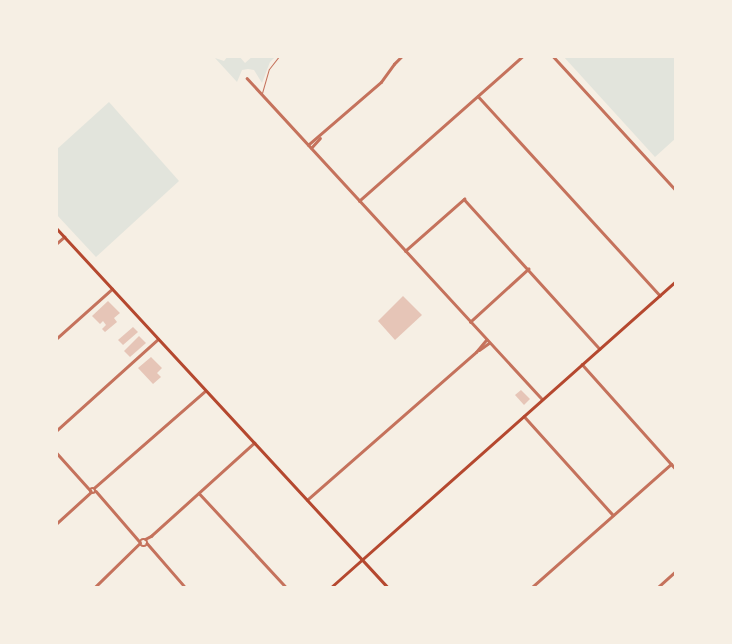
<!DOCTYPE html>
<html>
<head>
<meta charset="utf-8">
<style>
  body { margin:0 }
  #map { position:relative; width:732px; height:644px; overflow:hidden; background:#f6efe4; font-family:"Titillium Web",sans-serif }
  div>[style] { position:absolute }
  .green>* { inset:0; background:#e2e4dc }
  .building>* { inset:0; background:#e6c5b7 }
  .service>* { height:1px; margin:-0.5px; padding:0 0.5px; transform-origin:0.5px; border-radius:0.5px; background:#c5725c }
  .minor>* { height:2.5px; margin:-1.25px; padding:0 1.25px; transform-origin:1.25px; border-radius:1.25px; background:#c5725c }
  .minor>.ring { margin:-1.25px; padding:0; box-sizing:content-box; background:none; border:2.5px solid #c5725c; border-radius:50% }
  .secondary>* { height:3px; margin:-1.5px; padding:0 1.5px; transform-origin:1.5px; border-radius:1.5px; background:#b5482f }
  span { translate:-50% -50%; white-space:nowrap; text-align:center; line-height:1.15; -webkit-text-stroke:4px #f6efe4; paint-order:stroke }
  .frame { position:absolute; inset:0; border:58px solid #f6efe4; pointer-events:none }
</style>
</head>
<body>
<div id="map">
  <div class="green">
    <div style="clip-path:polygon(228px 56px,239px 56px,245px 63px,253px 56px,276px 56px,270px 62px,262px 83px,254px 70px,248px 69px,242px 70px,237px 82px,215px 58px,224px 61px)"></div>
    <div style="clip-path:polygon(563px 56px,676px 56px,676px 138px,655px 157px)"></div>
    <div style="clip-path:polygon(109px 102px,179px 181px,96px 257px,56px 214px,56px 150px)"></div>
  </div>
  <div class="building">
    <div style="clip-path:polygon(403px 296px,422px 315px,395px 340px,378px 321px)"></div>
    <div style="clip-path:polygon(108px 301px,120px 313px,114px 318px,117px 322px,105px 332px,102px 329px,106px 325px,103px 321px,100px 324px,92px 316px)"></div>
    <div style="clip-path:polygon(133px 327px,138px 332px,123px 345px,118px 340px)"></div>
    <div style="clip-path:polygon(139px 336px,146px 343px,130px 357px,124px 351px)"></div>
    <div style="clip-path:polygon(151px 357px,162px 368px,157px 373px,161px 377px,153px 384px,138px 368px)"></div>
    <div style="clip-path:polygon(521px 390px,530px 399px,524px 405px,515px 395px)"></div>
  </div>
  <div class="service">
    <div style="left:262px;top:93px;width:25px;rotate:-74deg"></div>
    <div style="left:269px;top:69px;width:16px;rotate:-52deg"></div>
  </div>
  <div class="minor">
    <div style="left:553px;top:56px;width:182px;rotate:47.5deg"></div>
    <div style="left:247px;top:78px;width:436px;rotate:47.4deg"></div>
    <div style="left:478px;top:96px;width:270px;rotate:47.6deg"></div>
    <div style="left:308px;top:145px;width:96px;rotate:-40.8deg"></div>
    <div style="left:381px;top:82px;width:22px;rotate:-54deg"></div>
    <div style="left:394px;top:64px;width:11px;rotate:-45deg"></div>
    <div style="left:311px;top:148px;width:13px;rotate:-48deg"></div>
    <div style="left:359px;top:201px;width:219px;rotate:-41.5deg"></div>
    <div style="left:56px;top:244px;width:11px;rotate:-41deg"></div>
    <div style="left:405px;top:251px;width:79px;rotate:-41.4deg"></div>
    <div style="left:464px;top:199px;width:202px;rotate:47.8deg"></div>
    <div style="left:470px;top:322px;width:79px;rotate:-42.4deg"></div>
    <div style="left:56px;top:339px;width:75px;rotate:-41.8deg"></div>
    <div style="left:479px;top:350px;width:12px;rotate:-35deg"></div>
    <div style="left:582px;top:364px;width:141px;rotate:48.2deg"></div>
    <div style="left:524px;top:416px;width:133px;rotate:48deg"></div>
    <div style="left:56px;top:431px;width:137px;rotate:-42deg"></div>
    <div style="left:56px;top:452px;width:52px;rotate:48.1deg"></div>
    <div style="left:94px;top:488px;width:147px;rotate:-41.1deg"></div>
    <div class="ring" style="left:90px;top:488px;width:3.5px;height:3.5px"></div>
    <div style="left:96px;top:491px;width:67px;rotate:49.2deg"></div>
    <div style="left:199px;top:493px;width:129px;rotate:47.2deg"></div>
    <div style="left:307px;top:500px;width:225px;rotate:-41.2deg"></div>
    <div style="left:476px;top:352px;width:16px;rotate:-50deg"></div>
    <div style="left:56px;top:524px;width:47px;rotate:-42.4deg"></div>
    <div style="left:145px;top:539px;width:7px;rotate:-27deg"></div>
    <div style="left:151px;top:536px;width:139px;rotate:-42.1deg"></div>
    <div class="ring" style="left:140.5px;top:539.5px;width:4.5px;height:4.5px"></div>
    <div style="left:147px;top:543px;width:60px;rotate:49.1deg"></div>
    <div style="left:94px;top:588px;width:64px;rotate:-44.4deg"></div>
    <div style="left:531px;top:588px;width:187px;rotate:-41.5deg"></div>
    <div style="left:657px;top:588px;width:25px;rotate:-42deg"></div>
  </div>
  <div class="secondary">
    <div style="left:56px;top:228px;width:490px;rotate:47.3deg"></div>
    <div style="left:330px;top:588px;width:463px;rotate:-41.6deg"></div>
  </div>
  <div class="frame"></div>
</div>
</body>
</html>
